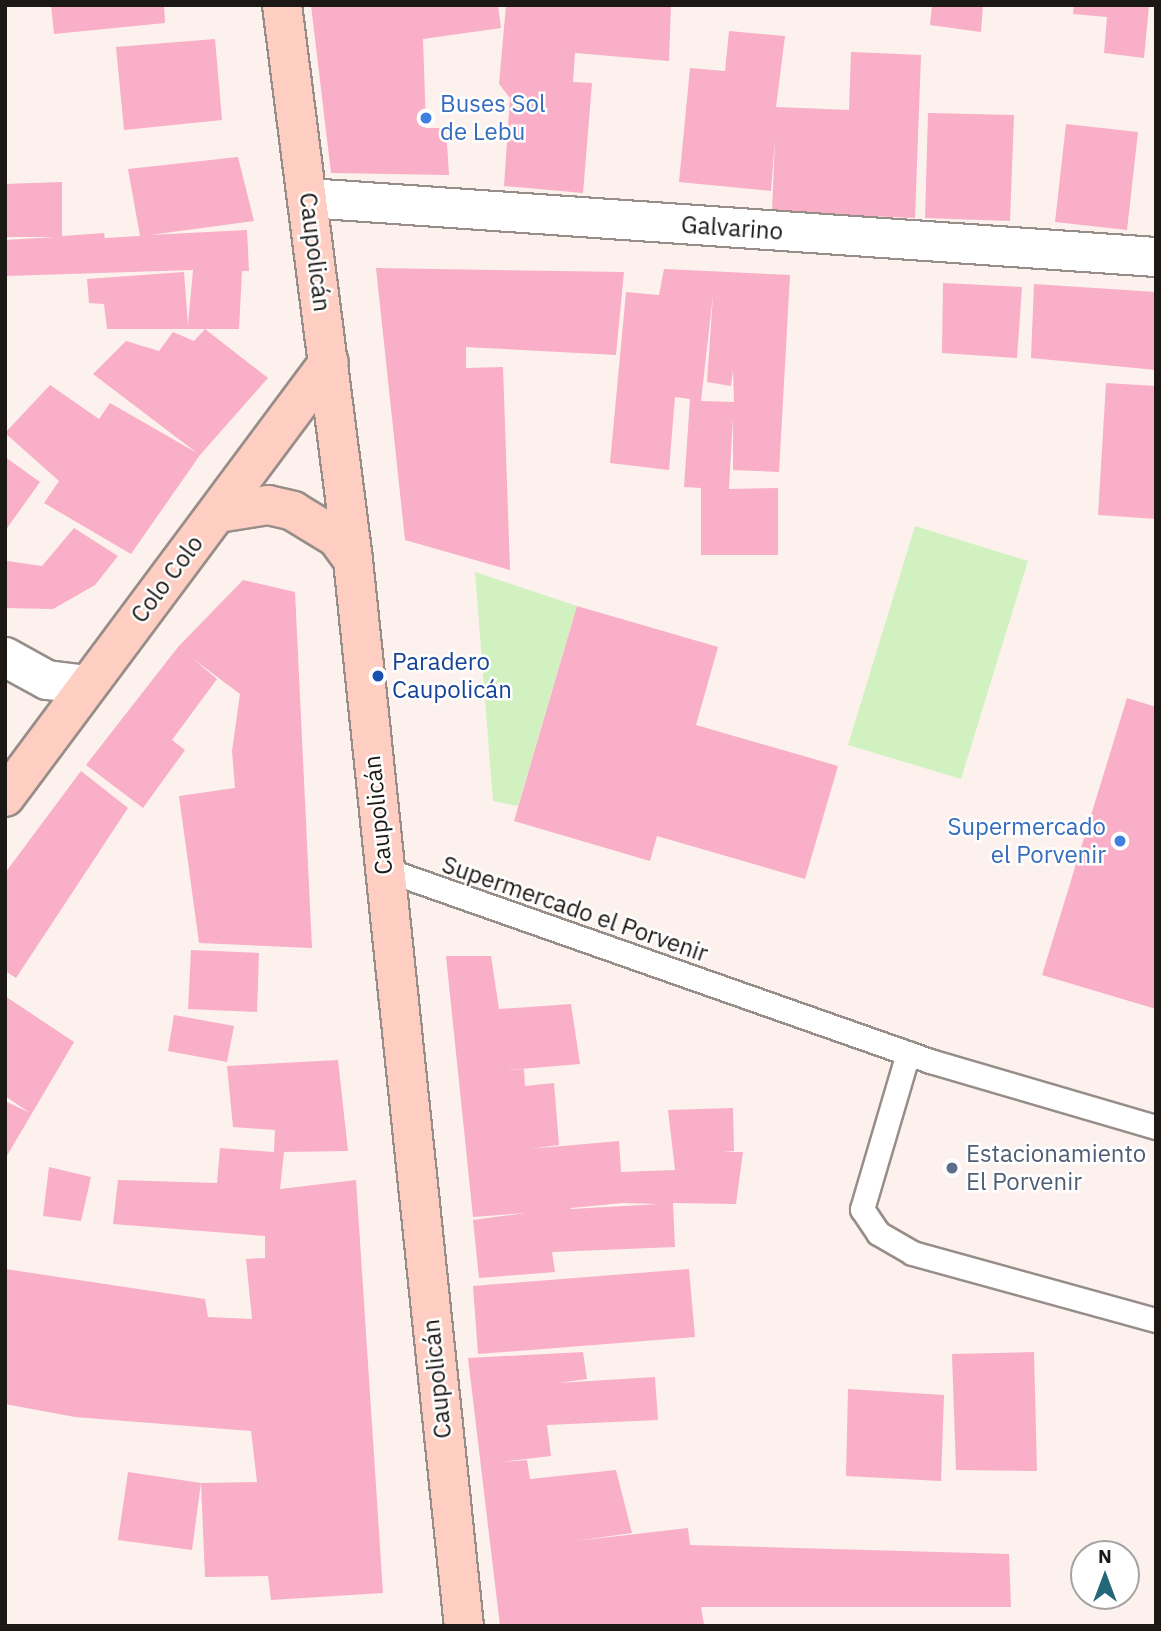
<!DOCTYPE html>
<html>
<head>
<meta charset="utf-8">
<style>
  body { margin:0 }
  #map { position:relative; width:1161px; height:1631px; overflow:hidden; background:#fcf1ec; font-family:"IBM Plex Sans",sans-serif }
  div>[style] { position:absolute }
  .green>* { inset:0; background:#d1f2c0 }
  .building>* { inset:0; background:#f8afc7 }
  .roads { filter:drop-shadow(2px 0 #978d89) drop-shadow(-2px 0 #978d89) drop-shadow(0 2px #978d89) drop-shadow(0 -2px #978d89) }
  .service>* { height:23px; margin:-11.5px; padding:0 11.5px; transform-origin:11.5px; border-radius:11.5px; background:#fff }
  .minor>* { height:38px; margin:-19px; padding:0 19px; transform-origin:19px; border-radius:19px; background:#fff }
  .tertiary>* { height:38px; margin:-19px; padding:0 19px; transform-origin:19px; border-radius:19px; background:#fff }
  .primary>* { height:38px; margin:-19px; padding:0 19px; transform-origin:19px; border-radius:19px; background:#fecec2 }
  .dots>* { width:19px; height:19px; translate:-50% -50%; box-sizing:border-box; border:4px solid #fff; border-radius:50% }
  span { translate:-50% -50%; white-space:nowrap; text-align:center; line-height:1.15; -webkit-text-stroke:5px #fff; paint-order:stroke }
  .shop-label { font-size:24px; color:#366cbe }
  .left { translate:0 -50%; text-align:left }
  .right { translate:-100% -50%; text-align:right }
  .street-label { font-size:24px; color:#1c1816 }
  .transit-label { font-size:24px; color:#164399 }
  .service-label { font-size:24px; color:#4e5e75 }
  .frame { position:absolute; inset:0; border:7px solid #1c1816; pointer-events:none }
  .north { position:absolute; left:1070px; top:1540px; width:70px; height:70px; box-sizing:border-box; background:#fff; border:2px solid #a4a3a2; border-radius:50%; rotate:0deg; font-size:19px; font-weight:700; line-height:28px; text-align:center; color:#1c1816 }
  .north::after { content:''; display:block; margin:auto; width:24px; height:32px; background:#246779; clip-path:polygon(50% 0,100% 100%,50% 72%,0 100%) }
</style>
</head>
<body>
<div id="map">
  <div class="green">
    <div style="clip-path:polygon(915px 526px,1028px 561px,961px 779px,848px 745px)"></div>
    <div style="clip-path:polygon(475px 572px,577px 606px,518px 806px,493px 801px)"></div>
  </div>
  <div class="building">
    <div style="clip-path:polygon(51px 5px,164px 5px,165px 23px,54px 34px)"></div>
    <div style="clip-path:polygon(311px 5px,498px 5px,501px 28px,423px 39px,426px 128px,446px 128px,449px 175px,331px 173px)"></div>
    <div style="clip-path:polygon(506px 5px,671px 5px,669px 61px,575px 53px,573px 82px,592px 83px,583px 193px,504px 186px,510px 98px,499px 84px)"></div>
    <div style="clip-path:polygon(932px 5px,983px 5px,981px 32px,930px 25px)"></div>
    <div style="clip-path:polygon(1074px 5px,1149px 5px,1144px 58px,1104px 53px,1107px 17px,1073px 14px)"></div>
    <div style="clip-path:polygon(729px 31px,785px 36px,776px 107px,849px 110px,851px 52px,921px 55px,915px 218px,772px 212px,775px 139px,771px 191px,679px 182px,690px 68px,725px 71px)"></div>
    <div style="clip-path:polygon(215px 39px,222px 120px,124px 130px,116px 47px)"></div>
    <div style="clip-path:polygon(928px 113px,1014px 115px,1010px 221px,925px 218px)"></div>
    <div style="clip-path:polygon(1066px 124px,1138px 132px,1127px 230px,1055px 222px)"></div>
    <div style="clip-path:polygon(238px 157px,254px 221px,150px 235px,247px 230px,249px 271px,242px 271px,239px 329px,107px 329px,104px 304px,89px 303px,87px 279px,184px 272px,188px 325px,193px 270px,5px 276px,5px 240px,56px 237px,5px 237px,5px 184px,62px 182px,62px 236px,104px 233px,106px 246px,105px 238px,140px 236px,128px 169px)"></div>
    <div style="clip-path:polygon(376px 268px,624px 272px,616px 355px,466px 347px,466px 368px,503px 367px,510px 570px,405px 540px)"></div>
    <div style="clip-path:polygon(evenodd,664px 269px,790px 275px,779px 472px,733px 470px,733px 417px,729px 489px,778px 488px,778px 555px,701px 555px,701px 488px,684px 487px,690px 399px,675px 397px,669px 470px,610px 463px,626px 292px,659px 295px,664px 269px,713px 295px,707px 382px,731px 386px,733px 370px,734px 402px,701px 401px,713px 295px)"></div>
    <div style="clip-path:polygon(943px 283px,1022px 287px,1017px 358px,942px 353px)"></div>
    <div style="clip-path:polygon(1034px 284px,1156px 292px,1156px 370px,1031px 358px)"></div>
    <div style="clip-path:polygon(205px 329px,268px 378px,200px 455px,131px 554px,44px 503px,59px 481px,5px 433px,50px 385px,99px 419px,110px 403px,197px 453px,93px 374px,126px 341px,159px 351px,173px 332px,194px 341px)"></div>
    <div style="clip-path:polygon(1106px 383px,1156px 386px,1156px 519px,1098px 515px)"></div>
    <div style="clip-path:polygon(5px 457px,40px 482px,5px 531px)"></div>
    <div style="clip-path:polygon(74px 528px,118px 556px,95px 585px,53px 609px,5px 608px,7px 561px,42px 566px)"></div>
    <div style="clip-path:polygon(243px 580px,295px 592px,312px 948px,199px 943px,179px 796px,235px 788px,232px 751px,240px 694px,192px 658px,217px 679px,172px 740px,185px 750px,143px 808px,86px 765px,178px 647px)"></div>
    <div style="clip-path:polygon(577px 606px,718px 647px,696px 725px,838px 766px,805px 879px,657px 836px,650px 861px,514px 821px)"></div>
    <div style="clip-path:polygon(1127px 698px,1156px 707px,1156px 1009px,1042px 975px)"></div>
    <div style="clip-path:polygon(81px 771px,128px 808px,16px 978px,5px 971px,5px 873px)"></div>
    <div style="clip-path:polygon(191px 950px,259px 953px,257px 1012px,188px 1009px)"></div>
    <div style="clip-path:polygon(evenodd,446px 956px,491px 956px,499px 1009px,571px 1004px,580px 1064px,474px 1073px,524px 1069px,525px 1086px,554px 1083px,559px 1145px,529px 1149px,619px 1141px,621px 1172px,675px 1170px,668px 1110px,733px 1108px,734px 1151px,723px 1152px,743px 1152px,736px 1204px,673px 1203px,675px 1247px,552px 1252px,555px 1272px,479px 1278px,473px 1220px,526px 1213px,473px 1217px,446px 956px,623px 1203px,660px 1204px,571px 1209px,571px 1208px,623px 1203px)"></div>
    <div style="clip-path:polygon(5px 996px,74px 1042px,5px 1159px,5px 1101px,30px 1113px,5px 1096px)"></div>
    <div style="clip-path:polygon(174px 1015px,234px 1026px,227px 1062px,168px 1051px)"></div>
    <div style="clip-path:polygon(338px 1060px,348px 1151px,284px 1152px,280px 1189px,356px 1180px,383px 1593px,271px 1600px,268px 1576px,205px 1577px,201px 1483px,192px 1550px,118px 1540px,128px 1472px,201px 1483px,257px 1482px,251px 1431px,75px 1417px,5px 1404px,5px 1269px,205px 1299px,208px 1317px,252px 1319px,246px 1259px,265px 1258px,265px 1236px,113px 1224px,118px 1180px,217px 1183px,220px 1148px,274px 1152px,275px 1130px,233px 1127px,227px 1066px)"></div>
    <div style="clip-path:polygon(49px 1167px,91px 1177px,81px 1221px,43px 1216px)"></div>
    <div style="clip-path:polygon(689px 1269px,695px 1337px,478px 1354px,473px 1286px)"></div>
    <div style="clip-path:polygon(583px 1352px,587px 1379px,558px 1383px,655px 1377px,658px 1420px,547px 1425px,551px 1456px,500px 1462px,527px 1460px,530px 1479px,616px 1470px,632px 1533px,575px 1541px,688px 1528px,690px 1545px,1009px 1554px,1011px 1607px,701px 1607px,704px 1624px,500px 1626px,468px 1358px)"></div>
    <div style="clip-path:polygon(1034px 1352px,1037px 1471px,956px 1470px,952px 1354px)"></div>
    <div style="clip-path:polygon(848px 1389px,944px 1395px,941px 1481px,846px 1476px)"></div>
  </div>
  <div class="roads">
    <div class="service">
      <div style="left:384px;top:869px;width:579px;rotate:19.37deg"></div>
      <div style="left:930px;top:1061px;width:235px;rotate:16.3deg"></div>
      <div style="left:908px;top:1053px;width:163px;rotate:106.4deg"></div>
      <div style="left:862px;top:1209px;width:29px;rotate:56deg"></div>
      <div style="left:878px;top:1233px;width:39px;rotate:30deg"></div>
      <div style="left:912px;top:1253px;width:253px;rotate:15.4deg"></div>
    </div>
    <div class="minor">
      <div style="left:308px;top:198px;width:850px;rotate:3.98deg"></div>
    </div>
    <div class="tertiary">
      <div style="left:5px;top:657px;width:48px;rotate:28.7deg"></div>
      <div style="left:47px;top:680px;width:39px;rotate:7deg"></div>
    </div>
    <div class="primary">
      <div style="left:282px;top:5px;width:560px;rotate:82.71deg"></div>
      <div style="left:353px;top:560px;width:1072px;rotate:84.06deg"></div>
      <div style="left:218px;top:513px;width:51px;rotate:-9.1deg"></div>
      <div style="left:268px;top:505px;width:26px;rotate:13deg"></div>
      <div style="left:293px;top:511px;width:52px;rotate:31.5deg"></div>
      <div style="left:337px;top:538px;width:27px;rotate:54deg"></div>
      <div style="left:5px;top:797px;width:542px;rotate:-53.32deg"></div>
    </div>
  </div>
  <div class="dots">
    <div style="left:426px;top:118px;background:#3f7fe0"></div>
    <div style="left:378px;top:676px;background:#1a4fb4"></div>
    <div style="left:1120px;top:841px;background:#3f7fe0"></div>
    <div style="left:952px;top:1168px;background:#5c6f8a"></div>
  </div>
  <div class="shop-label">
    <span class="left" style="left:440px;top:118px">Buses Sol<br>de Lebu</span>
    <span class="right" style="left:1106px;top:841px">Supermercado<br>el Porvenir</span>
  </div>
  <div class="street-label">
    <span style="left:732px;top:228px;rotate:4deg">Galvarino</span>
    <span style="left:315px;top:252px;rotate:83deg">Caupolicán</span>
    <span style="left:167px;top:579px;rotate:-53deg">Colo Colo</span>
    <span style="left:378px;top:815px;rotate:-96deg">Caupolicán</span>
    <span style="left:575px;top:909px;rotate:19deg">Supermercado el Porvenir</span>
    <span style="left:437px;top:1379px;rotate:-96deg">Caupolicán</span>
  </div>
  <div class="transit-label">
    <span class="left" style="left:392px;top:676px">Paradero<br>Caupolicán</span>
  </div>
  <div class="service-label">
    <span class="left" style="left:966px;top:1168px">Estacionamiento<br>El Porvenir</span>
  </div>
  <div class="frame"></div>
  <div class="north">N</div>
</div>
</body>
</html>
